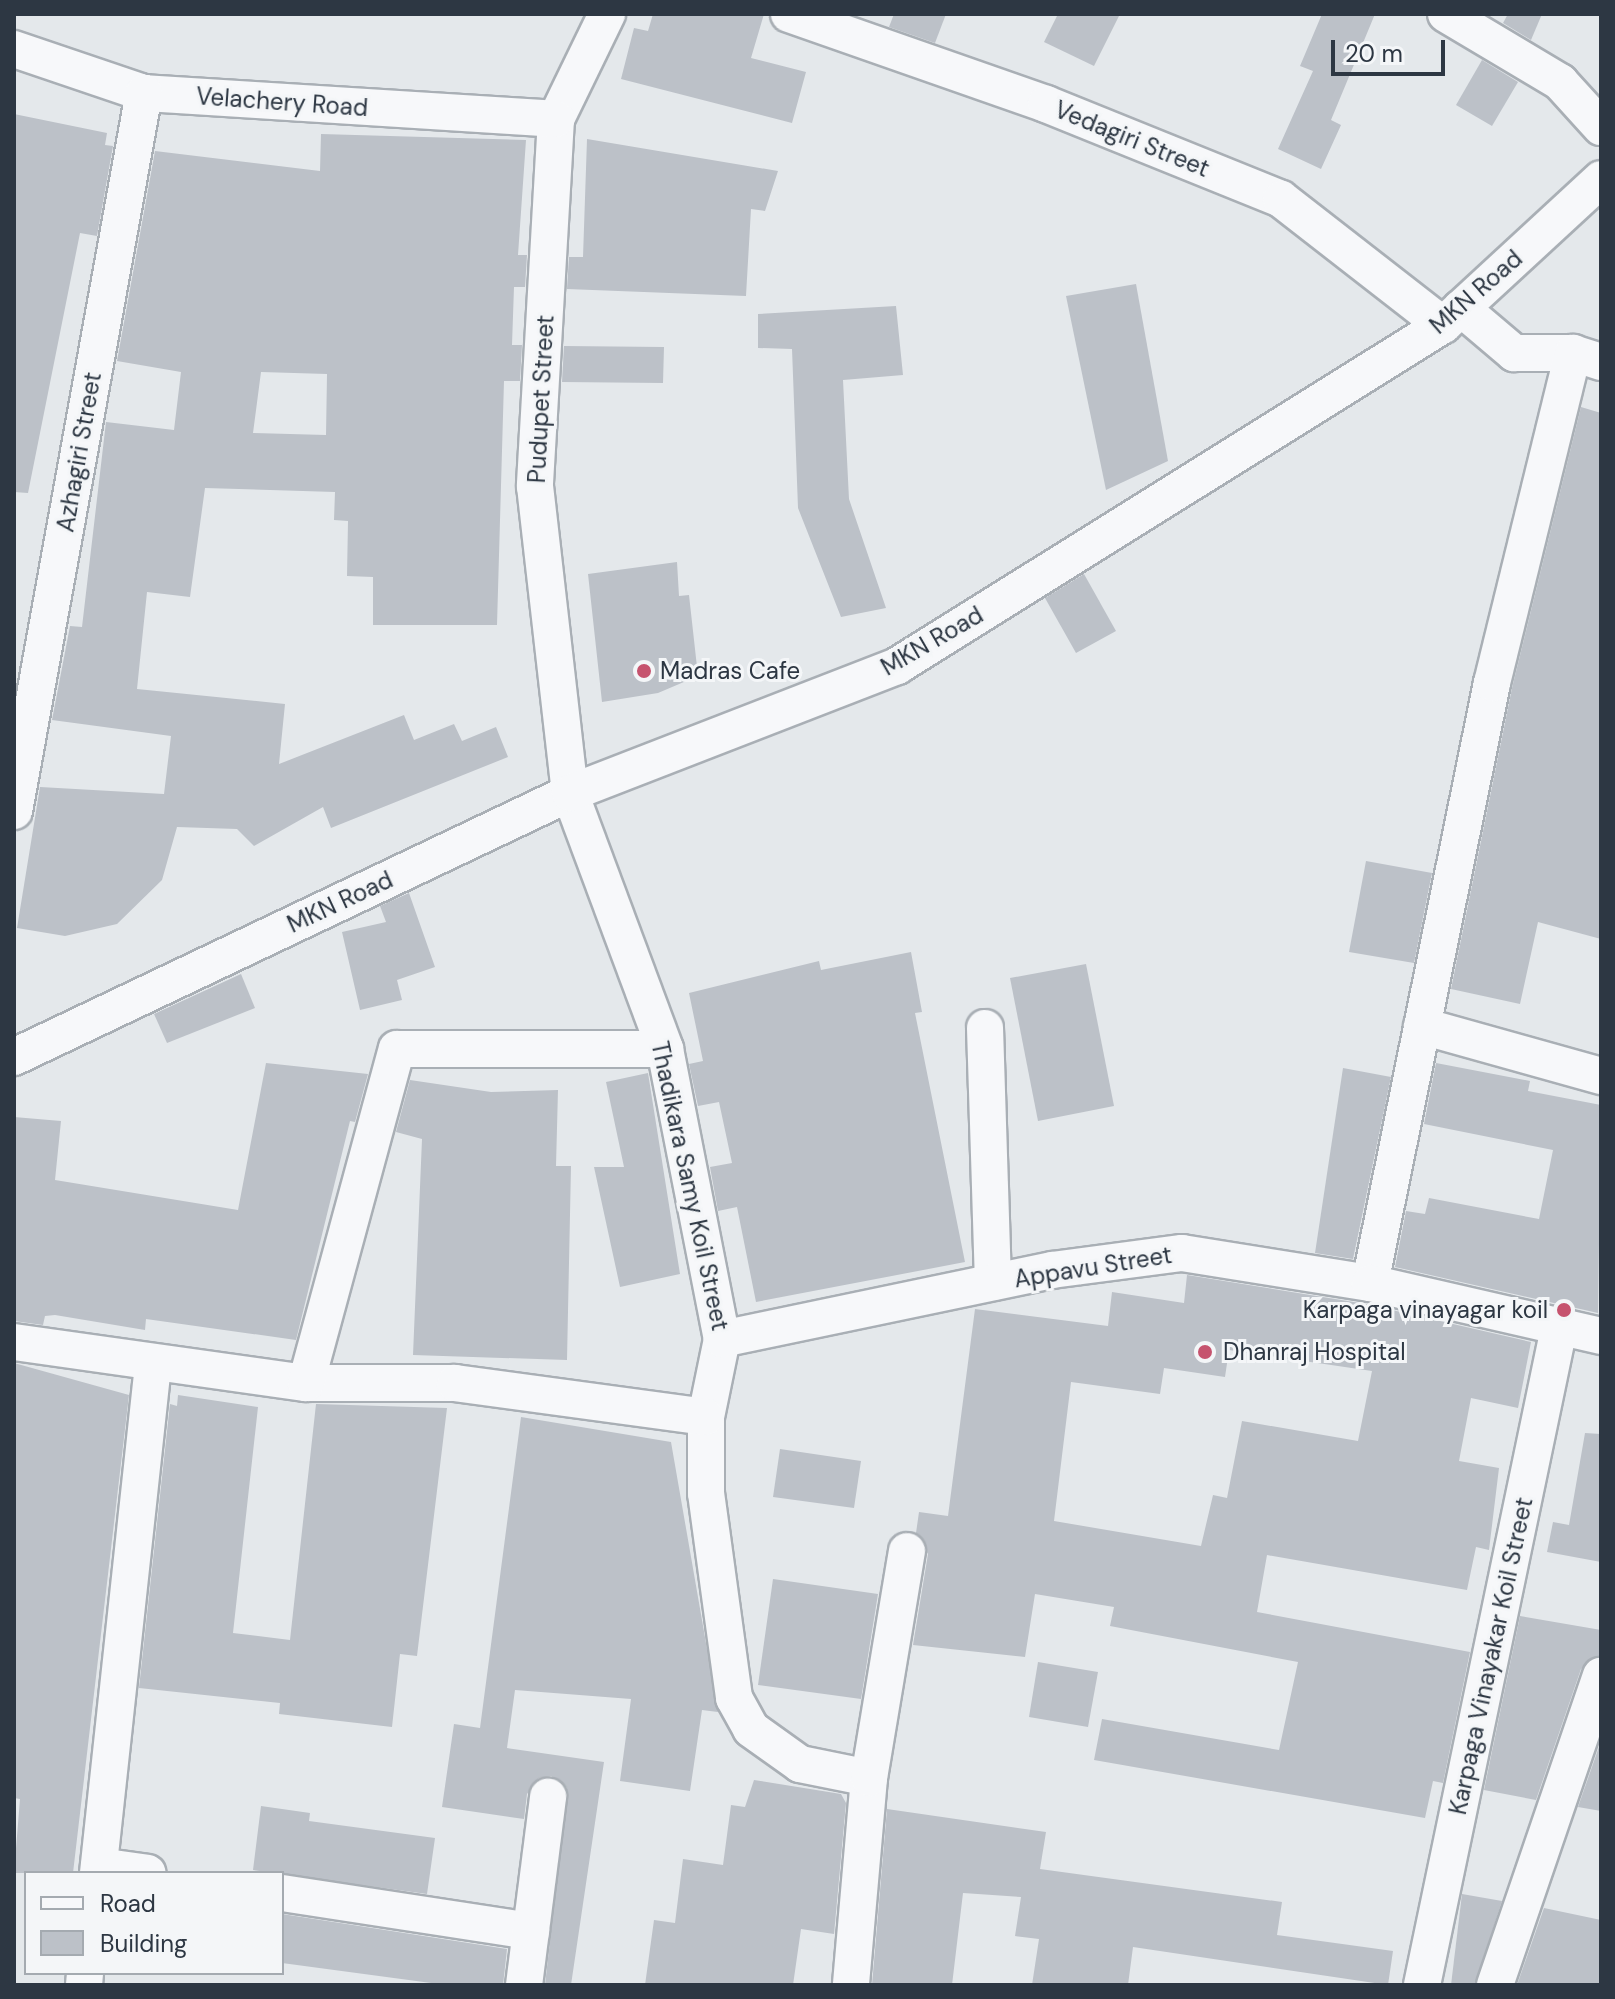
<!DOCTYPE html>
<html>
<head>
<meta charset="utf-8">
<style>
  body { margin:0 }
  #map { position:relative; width:1615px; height:1999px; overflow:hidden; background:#e4e8eb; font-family:"DM Sans",sans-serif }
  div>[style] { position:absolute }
  .building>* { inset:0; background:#bcc1c8 }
  .roads { filter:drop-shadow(2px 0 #a9afb5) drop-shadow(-2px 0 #a9afb5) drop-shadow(0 2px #a9afb5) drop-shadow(0 -2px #a9afb5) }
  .minor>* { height:36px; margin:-18px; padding:0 18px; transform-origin:18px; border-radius:18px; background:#f7f8fa }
  .dots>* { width:22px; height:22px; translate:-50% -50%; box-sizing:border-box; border:4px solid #f4f6f8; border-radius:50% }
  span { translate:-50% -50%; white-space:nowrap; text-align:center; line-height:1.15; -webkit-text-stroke:6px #f4f6f8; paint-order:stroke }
  .street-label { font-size:24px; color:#2d3743 }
  .poi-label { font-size:24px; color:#2d3743 }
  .left { translate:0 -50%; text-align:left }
  .right { translate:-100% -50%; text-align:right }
  .frame { position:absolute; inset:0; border:16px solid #2d3743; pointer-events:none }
  .legend { position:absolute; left:24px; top:1871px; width:260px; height:104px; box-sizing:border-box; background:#f4f6f8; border:2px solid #a4aab0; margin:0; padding:10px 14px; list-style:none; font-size:24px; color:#2d3743 }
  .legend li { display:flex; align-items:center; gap:16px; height:40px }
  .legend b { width:40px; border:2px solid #a4aab0 }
  .scale { position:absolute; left:1331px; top:40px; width:114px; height:36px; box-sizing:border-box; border:4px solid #2d3743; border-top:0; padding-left:10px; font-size:24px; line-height:28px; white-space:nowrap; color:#2d3743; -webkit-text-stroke:6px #f4f6f8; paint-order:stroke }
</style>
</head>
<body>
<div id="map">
  <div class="building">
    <div style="clip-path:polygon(653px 14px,764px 14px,751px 58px,806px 72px,792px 123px,621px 79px,634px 28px,648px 31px)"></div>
    <div style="clip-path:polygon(894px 14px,946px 14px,935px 43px,889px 27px)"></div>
    <div style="clip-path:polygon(1058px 14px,1120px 14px,1094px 66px,1044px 42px)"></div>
    <div style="clip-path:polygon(1322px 14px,1375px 14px,1331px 120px,1341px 125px,1321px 169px,1278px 149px,1313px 71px,1300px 66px)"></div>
    <div style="clip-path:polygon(1508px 14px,1542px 14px,1531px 40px,1503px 23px)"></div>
    <div style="clip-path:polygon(1482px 60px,1518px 82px,1492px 126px,1456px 105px)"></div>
    <div style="clip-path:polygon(14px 114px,107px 133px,105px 145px,113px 146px,97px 236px,80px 233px,28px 493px,14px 492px)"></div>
    <div style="clip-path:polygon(evenodd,321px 134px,526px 140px,518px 255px,527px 255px,525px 287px,514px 287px,512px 345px,522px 345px,520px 381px,504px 381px,497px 625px,373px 625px,373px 577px,347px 576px,348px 521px,334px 520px,335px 492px,205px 488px,190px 597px,147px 592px,137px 689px,285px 704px,279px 764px,404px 715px,414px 740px,454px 724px,462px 741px,496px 727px,508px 757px,331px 828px,323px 807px,254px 846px,237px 829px,177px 827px,162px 880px,117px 924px,65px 936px,17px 928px,40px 787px,164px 794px,171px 736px,52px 720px,70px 626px,82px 627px,106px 422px,174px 430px,181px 372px,117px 361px,155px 151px,320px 171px,321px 134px,261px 372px,327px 374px,326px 435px,253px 433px,261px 372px)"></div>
    <div style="clip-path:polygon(587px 139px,778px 171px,765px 211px,751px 209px,746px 296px,567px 289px,569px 257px,583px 257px)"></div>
    <div style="clip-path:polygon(1136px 284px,1168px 461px,1106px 490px,1066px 296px)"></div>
    <div style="clip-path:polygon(896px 306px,903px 375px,843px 380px,849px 499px,886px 608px,841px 617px,798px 508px,792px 349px,758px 348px,758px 314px)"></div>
    <div style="clip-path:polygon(564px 346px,664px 347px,663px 383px,562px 382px)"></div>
    <div style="clip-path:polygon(1581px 407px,1601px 413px,1601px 939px,1538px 922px,1520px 1004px,1451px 989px,1512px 688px)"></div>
    <div style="clip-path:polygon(677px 562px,679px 596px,689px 595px,698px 676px,658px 693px,602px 702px,588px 574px)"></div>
    <div style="clip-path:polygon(1084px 574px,1116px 631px,1076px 653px,1045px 598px)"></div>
    <div style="clip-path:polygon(1366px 861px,1432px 873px,1414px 963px,1349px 952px)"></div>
    <div style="clip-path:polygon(409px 893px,435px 967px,397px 980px,402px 1000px,360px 1010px,342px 932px,386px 922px,380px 906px)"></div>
    <div style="clip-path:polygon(911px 952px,922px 1012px,915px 1013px,965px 1262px,756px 1302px,737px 1207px,718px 1211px,710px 1167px,732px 1163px,719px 1102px,698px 1106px,689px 1064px,703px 1061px,689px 993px,819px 961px,821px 970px)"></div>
    <div style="clip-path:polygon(1086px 964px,1114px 1106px,1038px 1121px,1010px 978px)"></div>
    <div style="clip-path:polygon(241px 974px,255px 1008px,167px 1043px,154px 1014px)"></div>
    <div style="clip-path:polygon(266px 1063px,368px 1074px,355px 1122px,350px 1121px,296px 1340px,146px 1319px,145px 1330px,55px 1315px,45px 1316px,43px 1325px,14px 1321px,14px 1117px,61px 1121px,55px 1180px,238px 1210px)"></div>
    <div style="clip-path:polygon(1436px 1063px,1530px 1081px,1528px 1091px,1601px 1105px,1598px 1313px,1395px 1267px,1406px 1211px,1425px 1214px,1429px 1198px,1539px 1219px,1553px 1150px,1424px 1124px)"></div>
    <div style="clip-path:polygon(1343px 1068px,1391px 1077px,1353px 1259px,1315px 1253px)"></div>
    <div style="clip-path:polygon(648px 1073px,680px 1274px,620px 1287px,594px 1167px,624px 1167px,606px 1082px)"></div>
    <div style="clip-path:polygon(410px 1080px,491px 1092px,558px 1090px,556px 1166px,571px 1166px,567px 1360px,413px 1355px,422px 1139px,396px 1132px)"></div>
    <div style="clip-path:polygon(evenodd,1187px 1275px,1366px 1304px,1531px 1342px,1518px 1408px,1471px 1398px,1459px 1461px,1499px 1468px,1489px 1550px,1476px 1547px,1467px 1590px,1267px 1555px,1257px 1612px,1470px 1652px,1443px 1783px,1433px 1781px,1425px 1818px,1094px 1760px,1102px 1719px,1279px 1750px,1298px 1662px,1110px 1626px,1114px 1607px,1035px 1594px,1025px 1657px,913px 1645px,928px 1554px,916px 1533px,919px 1512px,948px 1516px,975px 1309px,1108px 1326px,1112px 1292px,1184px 1303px,1187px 1275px,1229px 1350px,1372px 1371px,1358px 1441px,1242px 1421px,1227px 1498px,1213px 1495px,1201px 1546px,1054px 1521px,1071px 1382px,1160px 1394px,1164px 1368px,1225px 1377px,1229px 1350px)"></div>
    <div style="clip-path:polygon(14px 1363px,129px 1395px,73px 1873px,14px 1873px,20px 1799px,14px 1798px)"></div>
    <div style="clip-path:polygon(178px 1395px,258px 1407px,233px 1633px,290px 1640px,316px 1404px,447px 1408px,417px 1656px,400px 1654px,392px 1727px,279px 1714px,280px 1703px,139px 1688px,170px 1404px,177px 1406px)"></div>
    <div style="clip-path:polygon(521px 1417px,671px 1442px,718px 1712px,702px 1710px,690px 1791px,620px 1781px,631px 1699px,515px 1690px,507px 1748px,604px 1762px,571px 1985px,545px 1985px,567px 1788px,551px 1776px,539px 1778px,527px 1794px,524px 1819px,442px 1807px,454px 1724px,480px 1728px)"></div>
    <div style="clip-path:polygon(1585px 1433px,1601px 1434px,1601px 1562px,1547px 1552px,1553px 1522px,1569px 1525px)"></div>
    <div style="clip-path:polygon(780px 1449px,861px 1461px,854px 1508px,773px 1497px)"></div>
    <div style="clip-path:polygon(773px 1579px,878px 1594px,861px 1699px,758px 1685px)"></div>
    <div style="clip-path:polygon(1520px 1616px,1601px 1630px,1601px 1656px,1581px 1669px,1536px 1800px,1484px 1790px)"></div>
    <div style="clip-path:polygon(1038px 1662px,1098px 1672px,1088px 1727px,1029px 1717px)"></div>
    <div style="clip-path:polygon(1601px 1741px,1601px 1811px,1578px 1807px)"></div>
    <div style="clip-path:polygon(754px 1780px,841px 1794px,846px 1803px,834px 1934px,801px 1929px,793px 1985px,645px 1985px,654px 1920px,675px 1923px,683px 1859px,723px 1865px,731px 1805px,745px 1807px)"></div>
    <div style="clip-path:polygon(261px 1806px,310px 1813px,309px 1821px,435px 1838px,427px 1894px,253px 1870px)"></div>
    <div style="clip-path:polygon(887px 1809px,1046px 1832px,1040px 1869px,1282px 1902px,1277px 1935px,1393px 1951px,1388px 1985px,1133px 1947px,1128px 1985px,1032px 1985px,1039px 1939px,1015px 1936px,1021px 1897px,963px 1893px,952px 1985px,872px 1985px)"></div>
    <div style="clip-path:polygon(1462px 1894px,1502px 1901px,1475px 1985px,1451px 1985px)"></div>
    <div style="clip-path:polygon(1544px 1908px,1601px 1920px,1601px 1985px,1517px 1985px)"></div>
    <div style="clip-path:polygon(282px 1914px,507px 1949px,503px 1985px,446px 1985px,282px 1963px)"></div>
  </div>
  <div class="roads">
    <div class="minor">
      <div style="left:607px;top:14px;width:117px;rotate:115.9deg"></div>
      <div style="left:556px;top:119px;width:368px;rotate:93.3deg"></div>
      <div style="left:535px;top:486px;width:309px;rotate:83.5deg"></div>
      <div style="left:570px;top:793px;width:273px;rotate:69.6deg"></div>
      <div style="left:665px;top:1049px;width:296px;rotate:78.9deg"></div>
      <div style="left:722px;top:1339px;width:80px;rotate:101.6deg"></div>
      <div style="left:706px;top:1417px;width:76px;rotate:90deg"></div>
      <div style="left:706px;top:1493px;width:207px;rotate:82.2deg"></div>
      <div style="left:734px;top:1698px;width:35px;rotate:61deg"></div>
      <div style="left:751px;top:1729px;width:60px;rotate:35.5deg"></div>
      <div style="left:800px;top:1764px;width:70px;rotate:11.5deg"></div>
      <div style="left:869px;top:1778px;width:208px;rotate:95deg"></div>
      <div style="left:789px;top:14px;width:272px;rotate:19.3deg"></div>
      <div style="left:1046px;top:104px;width:253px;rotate:22deg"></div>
      <div style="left:1281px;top:199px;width:205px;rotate:37.9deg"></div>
      <div style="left:1446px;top:14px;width:133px;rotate:30.8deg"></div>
      <div style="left:1560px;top:82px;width:61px;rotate:47.7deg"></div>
      <div style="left:14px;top:49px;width:137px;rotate:18.7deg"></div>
      <div style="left:144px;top:93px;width:413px;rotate:3.6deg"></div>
      <div style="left:1461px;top:308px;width:70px;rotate:40.3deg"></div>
      <div style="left:1514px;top:353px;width:59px"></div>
      <div style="left:1573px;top:353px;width:29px;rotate:18deg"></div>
      <div style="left:14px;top:811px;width:730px;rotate:-79.74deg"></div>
      <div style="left:1422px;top:1026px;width:186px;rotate:15.6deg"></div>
      <div style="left:985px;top:1028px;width:254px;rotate:88.2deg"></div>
      <div style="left:14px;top:1057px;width:615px;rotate:-25.4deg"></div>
      <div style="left:570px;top:793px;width:351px;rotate:-21.2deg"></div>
      <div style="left:897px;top:666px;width:644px;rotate:-31.99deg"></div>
      <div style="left:1443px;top:325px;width:215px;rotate:-42.7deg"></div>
      <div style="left:1370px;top:1283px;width:612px;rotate:-78.51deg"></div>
      <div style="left:1492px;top:683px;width:340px;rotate:-76.2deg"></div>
      <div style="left:722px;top:1339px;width:337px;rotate:-11.8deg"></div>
      <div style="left:1052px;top:1270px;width:131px;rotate:-7.5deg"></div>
      <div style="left:1182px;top:1253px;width:190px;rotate:9.1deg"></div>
      <div style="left:1370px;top:1283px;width:237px;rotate:12.9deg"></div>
      <div style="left:14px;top:1342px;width:295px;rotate:8deg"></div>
      <div style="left:306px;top:1383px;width:149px"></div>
      <div style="left:455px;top:1383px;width:253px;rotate:7.7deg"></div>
      <div style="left:306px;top:1383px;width:346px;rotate:-74.8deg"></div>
      <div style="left:397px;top:1049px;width:268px"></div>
      <div style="left:869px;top:1778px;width:230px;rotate:-80.5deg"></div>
      <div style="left:99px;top:1866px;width:49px;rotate:8.1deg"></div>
      <div style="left:98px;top:1873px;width:511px;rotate:-83.82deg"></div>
      <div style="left:282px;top:1893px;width:252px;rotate:8.7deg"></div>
      <div style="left:84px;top:1985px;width:12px;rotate:-85deg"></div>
      <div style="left:524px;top:1985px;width:190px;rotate:-82.7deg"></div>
      <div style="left:1422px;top:1985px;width:671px;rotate:-78.22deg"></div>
      <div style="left:1495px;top:1985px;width:327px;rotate:-71.1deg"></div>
    </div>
  </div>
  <div class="dots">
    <div style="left:644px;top:671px;background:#c6536e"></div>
    <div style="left:1564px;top:1310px;background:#c6536e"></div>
    <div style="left:1205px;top:1352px;background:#c6536e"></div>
  </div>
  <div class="street-label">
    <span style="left:282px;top:102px;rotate:4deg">Velachery Road</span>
    <span style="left:1132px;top:139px;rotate:22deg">Vedagiri Street</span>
    <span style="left:1476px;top:292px;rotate:-41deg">MKN Road</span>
    <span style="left:541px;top:399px;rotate:-87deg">Pudupet Street</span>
    <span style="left:79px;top:452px;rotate:-80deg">Azhagiri Street</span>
    <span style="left:932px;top:641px;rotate:-30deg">MKN Road</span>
    <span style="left:340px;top:902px;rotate:-25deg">MKN Road</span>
    <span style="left:690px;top:1186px;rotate:78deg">Thadikara Samy Koil Street</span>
    <span style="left:1093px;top:1267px;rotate:-9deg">Appavu Street</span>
    <span style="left:1491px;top:1656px;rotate:-78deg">Karpaga Vinayakar Koil Street</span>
  </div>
  <div class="poi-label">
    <span class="left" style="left:660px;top:671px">Madras Cafe</span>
    <span class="right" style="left:1548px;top:1310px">Karpaga vinayagar koil</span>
    <span class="left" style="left:1223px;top:1352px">Dhanraj Hospital</span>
  </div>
  <div class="frame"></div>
  <ul class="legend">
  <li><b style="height:10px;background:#f7f8fa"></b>Road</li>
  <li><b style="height:22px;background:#bcc1c8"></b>Building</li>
  </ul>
  <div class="scale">20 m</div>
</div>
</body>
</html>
